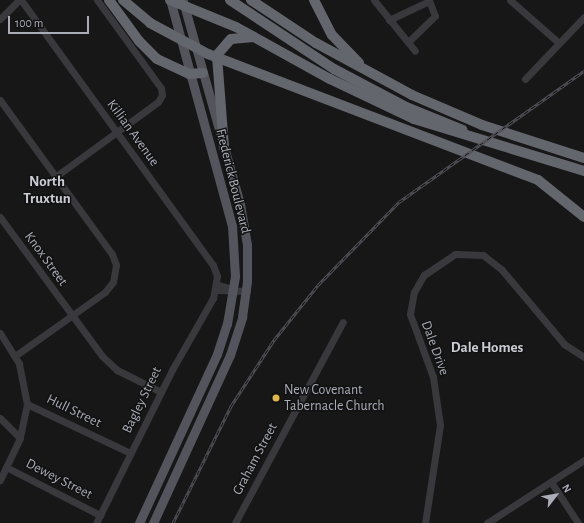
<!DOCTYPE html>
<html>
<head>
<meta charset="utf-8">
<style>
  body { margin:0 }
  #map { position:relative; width:584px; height:523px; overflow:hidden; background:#171718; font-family:"Alegreya Sans",sans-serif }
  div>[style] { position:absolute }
  .minor>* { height:7px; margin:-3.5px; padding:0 3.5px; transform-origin:3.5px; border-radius:3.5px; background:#38383d }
  .major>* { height:9px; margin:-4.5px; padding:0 4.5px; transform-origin:4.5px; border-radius:4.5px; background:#54555c }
  .highway>* { height:10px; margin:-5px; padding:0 5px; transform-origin:5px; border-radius:5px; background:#64666d }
  .rail>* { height:3px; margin-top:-1.5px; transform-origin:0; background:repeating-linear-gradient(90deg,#121213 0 4.5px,#515258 0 9px); box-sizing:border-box; border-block:1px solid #515258 }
  .dots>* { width:11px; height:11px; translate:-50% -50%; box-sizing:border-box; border:2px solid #121213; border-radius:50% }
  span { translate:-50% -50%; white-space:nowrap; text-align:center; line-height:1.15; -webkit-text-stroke:3px #121213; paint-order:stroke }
  .street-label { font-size:14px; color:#aaadb7 }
  .poi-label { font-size:14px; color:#aaadb7 }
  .left { translate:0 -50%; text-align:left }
  .neighbourhood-label { font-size:15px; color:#caccd3; font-weight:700 }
  .north { position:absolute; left:536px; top:475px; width:40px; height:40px; -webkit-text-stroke:3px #121213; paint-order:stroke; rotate:59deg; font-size:11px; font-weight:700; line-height:16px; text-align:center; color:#aaadb7 }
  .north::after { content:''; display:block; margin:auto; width:14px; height:18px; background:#aaadb7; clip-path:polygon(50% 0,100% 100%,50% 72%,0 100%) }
  .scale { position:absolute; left:8px; top:16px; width:81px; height:18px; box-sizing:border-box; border:2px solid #aaadb7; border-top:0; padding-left:5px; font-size:12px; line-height:14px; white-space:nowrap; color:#aaadb7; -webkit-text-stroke:3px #121213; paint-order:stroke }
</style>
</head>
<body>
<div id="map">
  <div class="minor">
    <div style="left:21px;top:0;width:327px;rotate:54.1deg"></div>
    <div style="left:213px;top:265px;width:12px;rotate:70deg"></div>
    <div style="left:217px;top:276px;width:22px;rotate:100deg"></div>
    <div style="left:213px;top:298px;width:81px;rotate:119.7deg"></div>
    <div style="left:173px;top:368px;width:173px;rotate:116.4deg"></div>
    <div style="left:374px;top:0;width:65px;rotate:51.2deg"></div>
    <div style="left:510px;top:0;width:65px;rotate:41.3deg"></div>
    <div style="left:0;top:19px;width:27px;rotate:-45deg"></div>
    <div style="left:389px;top:20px;width:44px;rotate:-25.4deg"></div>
    <div style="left:408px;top:42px;width:37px;rotate:-44deg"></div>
    <div style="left:435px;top:16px;width:17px;rotate:-111deg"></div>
    <div style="left:525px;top:79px;width:86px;rotate:-46.4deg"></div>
    <div style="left:0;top:100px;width:190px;rotate:54deg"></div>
    <div style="left:112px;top:254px;width:12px;rotate:70deg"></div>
    <div style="left:116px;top:265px;width:17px;rotate:100deg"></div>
    <div style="left:113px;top:282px;width:13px;rotate:129deg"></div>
    <div style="left:105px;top:292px;width:110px;rotate:144.6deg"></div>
    <div style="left:55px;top:177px;width:127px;rotate:-36.1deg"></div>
    <div style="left:158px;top:102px;width:8px;rotate:-60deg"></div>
    <div style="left:162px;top:95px;width:7px;rotate:-98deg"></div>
    <div style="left:161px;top:88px;width:109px;rotate:-126deg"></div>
    <div style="left:0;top:217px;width:172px;rotate:53.7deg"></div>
    <div style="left:102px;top:356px;width:21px;rotate:43deg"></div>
    <div style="left:117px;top:370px;width:49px;rotate:26.6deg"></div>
    <div style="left:218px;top:285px;width:16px;rotate:15deg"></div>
    <div style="left:217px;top:290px;width:30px;rotate:2deg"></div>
    <div style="left:0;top:333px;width:36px;rotate:58deg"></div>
    <div style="left:19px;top:364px;width:41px;rotate:78.7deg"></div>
    <div style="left:27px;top:404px;width:35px;rotate:102deg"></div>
    <div style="left:20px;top:438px;width:47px;rotate:115.5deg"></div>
    <div style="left:27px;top:404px;width:114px;rotate:25.4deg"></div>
    <div style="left:0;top:418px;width:28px;rotate:45deg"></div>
    <div style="left:6px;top:467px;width:106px;rotate:27.1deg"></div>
    <div style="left:551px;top:482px;width:49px;rotate:56.6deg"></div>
    <div style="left:235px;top:523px;width:228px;rotate:-61.8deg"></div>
    <div style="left:425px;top:523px;width:99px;rotate:-81.3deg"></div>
    <div style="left:440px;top:425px;width:49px;rotate:-98.3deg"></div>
    <div style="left:433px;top:377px;width:67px;rotate:-110.1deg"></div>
    <div style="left:410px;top:314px;width:22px;rotate:-80deg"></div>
    <div style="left:414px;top:292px;width:20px;rotate:-60deg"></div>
    <div style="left:424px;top:275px;width:37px;rotate:-34deg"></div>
    <div style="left:455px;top:254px;width:28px;rotate:2deg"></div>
    <div style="left:483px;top:255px;width:24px;rotate:38deg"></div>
    <div style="left:502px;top:270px;width:97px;rotate:50deg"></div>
    <div style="left:564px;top:344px;width:24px;rotate:33deg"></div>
    <div style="left:487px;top:523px;width:116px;rotate:-33deg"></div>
  </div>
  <div class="major">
    <div style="left:139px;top:523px;width:186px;rotate:-65.2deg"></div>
    <div style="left:217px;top:354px;width:32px;rotate:-72deg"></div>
    <div style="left:227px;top:324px;width:49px;rotate:-80.5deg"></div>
    <div style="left:235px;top:276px;width:50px;rotate:-93.4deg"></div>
    <div style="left:232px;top:226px;width:234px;rotate:-105.3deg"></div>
    <div style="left:153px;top:523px;width:185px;rotate:-65.4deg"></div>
    <div style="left:230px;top:355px;width:40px;rotate:-72deg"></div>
    <div style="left:242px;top:317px;width:36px;rotate:-82deg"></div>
    <div style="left:247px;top:281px;width:36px;rotate:-90deg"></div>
    <div style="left:247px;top:245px;width:42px;rotate:-99.7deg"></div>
    <div style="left:240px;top:204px;width:211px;rotate:-105.7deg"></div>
  </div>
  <div class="highway">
    <div style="left:109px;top:0;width:51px;rotate:53.8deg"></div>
    <div style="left:139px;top:41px;width:25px;rotate:45deg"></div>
    <div style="left:157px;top:59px;width:35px;rotate:25deg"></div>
    <div style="left:189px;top:74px;width:14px;rotate:-4deg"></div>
    <div style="left:123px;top:0;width:35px;rotate:40deg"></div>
    <div style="left:150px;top:23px;width:66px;rotate:28.1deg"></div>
    <div style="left:208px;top:54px;width:353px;rotate:20.9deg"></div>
    <div style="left:538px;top:180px;width:59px;rotate:38.8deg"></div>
    <div style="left:170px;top:0;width:71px;rotate:22.2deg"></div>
    <div style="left:236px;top:27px;width:107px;rotate:29deg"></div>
    <div style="left:330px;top:79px;width:93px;rotate:25.5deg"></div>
    <div style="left:414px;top:119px;width:178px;rotate:17deg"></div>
    <div style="left:230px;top:0;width:125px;rotate:33.6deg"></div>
    <div style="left:334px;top:69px;width:81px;rotate:27.8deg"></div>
    <div style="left:406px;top:107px;width:61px;rotate:22deg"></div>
    <div style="left:251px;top:0;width:78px;rotate:33.5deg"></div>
    <div style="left:316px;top:43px;width:109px;rotate:28.4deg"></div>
    <div style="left:412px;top:95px;width:76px;rotate:23.2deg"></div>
    <div style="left:482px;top:125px;width:107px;rotate:17.9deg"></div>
    <div style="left:314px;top:0;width:39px;rotate:63deg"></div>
    <div style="left:332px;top:35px;width:39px;rotate:46deg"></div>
    <div style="left:224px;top:147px;width:92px;rotate:-94.4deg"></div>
    <div style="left:217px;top:55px;width:21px;rotate:-49deg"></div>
    <div style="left:231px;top:39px;width:23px;rotate:-5deg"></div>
  </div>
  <div class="rail">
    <div style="left:173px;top:523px;width:131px;rotate:-63.6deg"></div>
    <div style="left:231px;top:406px;width:79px;rotate:-56.9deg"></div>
    <div style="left:274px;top:340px;width:70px;rotate:-51.3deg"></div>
    <div style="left:318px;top:285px;width:116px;rotate:-45.7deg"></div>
    <div style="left:399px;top:202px;width:227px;rotate:-35.3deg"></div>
  </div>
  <div class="dots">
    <div style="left:276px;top:398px;background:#e1b746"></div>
  </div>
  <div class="street-label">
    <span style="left:133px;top:133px;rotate:54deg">Killian Avenue</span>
    <span style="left:233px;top:181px;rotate:76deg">Frederick Boulevard</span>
    <span style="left:46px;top:259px;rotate:54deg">Knox Street</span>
    <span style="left:435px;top:348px;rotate:70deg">Dale Drive</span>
    <span style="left:142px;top:400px;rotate:-64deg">Bagley Street</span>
    <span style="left:74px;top:411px;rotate:26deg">Hull Street</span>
    <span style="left:255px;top:459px;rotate:-62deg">Graham Street</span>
    <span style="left:59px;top:479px;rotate:27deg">Dewey Street</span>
  </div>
  <div class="poi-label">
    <span class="left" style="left:284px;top:398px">New Covenant<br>Tabernacle Church</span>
  </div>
  <div class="neighbourhood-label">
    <span style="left:47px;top:190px">North<br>Truxtun</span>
    <span style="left:487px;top:348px">Dale Homes</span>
  </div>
  <div class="north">N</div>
  <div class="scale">100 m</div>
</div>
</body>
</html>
